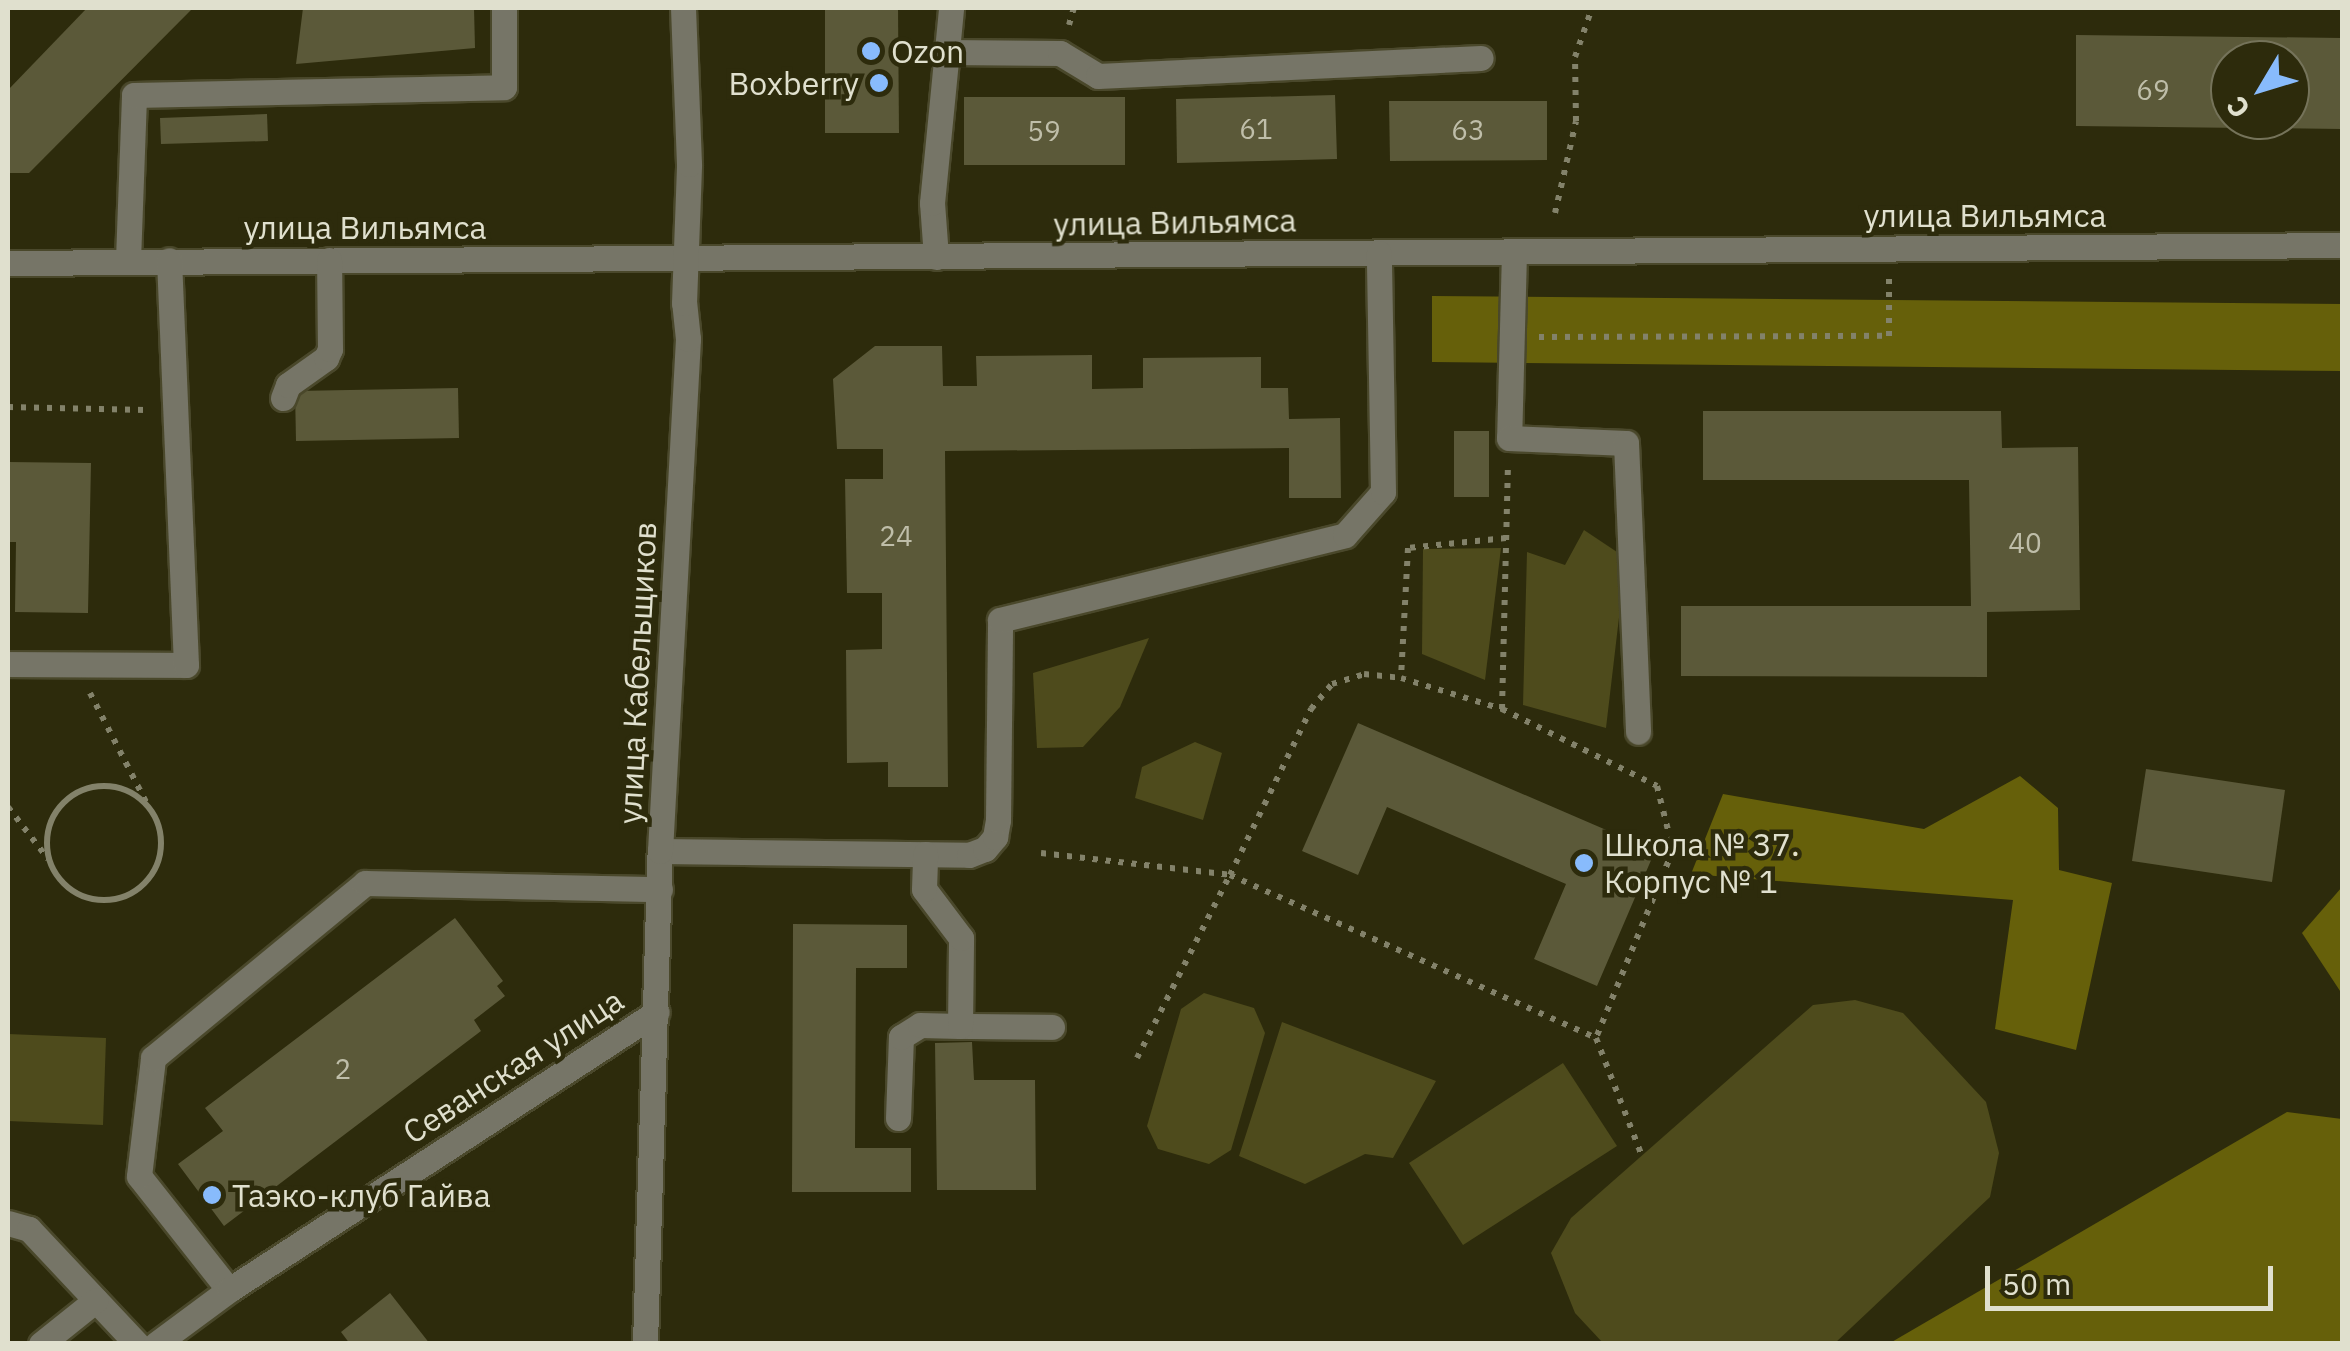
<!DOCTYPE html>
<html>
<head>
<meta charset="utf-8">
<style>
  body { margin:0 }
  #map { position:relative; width:2350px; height:1351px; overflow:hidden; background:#2d2b0c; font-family:"IBM Plex Sans",sans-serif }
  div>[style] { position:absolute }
  .green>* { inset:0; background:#4e4b1c }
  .forest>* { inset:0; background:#66600a }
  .building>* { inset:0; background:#5b5939 }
  .path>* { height:6px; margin-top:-3px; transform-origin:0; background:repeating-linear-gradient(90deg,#83826a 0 5px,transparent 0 13px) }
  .path>.ring { margin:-3px; padding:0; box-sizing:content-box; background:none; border:6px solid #83826a; border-radius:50% }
  .roads { filter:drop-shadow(2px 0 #4a482b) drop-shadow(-2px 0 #4a482b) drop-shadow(0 2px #4a482b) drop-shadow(0 -2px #4a482b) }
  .minor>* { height:25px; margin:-12.5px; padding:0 12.5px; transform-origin:12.5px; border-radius:12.5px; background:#767567 }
  .dots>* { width:28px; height:28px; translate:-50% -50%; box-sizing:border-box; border:5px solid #2d2b0c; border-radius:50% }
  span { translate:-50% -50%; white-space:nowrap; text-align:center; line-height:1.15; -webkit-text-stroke:9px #2d2b0c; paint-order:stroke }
  .number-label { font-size:28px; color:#bfbea9 }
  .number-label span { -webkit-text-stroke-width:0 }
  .poi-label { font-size:32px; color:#e0e0ce }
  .left { translate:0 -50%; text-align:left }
  .right { translate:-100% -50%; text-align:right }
  .street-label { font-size:32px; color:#e0e0ce }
  .frame { position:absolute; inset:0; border:10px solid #e0e0ce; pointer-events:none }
  .north { position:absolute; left:2210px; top:40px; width:100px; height:100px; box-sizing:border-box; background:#2d2b0c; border:2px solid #75735a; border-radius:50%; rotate:232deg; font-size:28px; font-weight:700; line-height:40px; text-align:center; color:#e0e0ce }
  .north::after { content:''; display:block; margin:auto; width:35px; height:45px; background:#88bbfc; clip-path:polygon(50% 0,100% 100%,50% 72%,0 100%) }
  .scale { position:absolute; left:1985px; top:1266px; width:288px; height:45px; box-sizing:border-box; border:5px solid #e0e0ce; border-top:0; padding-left:12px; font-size:30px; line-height:35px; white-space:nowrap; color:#e0e0ce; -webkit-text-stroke:8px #2d2b0c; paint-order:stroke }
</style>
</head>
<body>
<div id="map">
  <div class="green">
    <div style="clip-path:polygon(1584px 530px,1626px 558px,1606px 728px,1523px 705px,1527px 552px,1565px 565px)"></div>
    <div style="clip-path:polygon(1501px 548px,1485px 680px,1422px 654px,1423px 549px)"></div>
    <div style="clip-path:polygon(1149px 638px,1120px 707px,1083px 747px,1037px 748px,1033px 673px)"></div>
    <div style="clip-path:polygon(1195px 742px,1222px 753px,1203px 820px,1135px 798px,1142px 767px)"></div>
    <div style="clip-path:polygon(1204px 993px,1254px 1008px,1265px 1033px,1231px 1150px,1209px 1164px,1158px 1149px,1147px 1126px,1181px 1009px)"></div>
    <div style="clip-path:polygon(1855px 1000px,1903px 1013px,1986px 1102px,1999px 1153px,1990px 1197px,1835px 1343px,1603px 1343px,1575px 1313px,1551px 1253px,1571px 1218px,1813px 1005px)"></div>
    <div style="clip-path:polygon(1282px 1022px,1436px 1081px,1393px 1158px,1365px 1154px,1305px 1184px,1239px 1156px)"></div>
    <div style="clip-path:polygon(8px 1034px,106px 1038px,103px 1125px,8px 1121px)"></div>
    <div style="clip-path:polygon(1563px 1063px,1617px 1146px,1463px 1245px,1409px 1163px)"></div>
  </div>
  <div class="forest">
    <div style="clip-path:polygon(1432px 296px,2342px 304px,2342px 371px,1432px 362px)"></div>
    <div style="clip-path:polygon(2020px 776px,2058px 808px,2059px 870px,2112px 883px,2076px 1050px,1995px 1029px,2013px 900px,1691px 874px,1723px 794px,1924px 829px)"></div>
    <div style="clip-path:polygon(2342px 887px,2342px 994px,2302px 933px)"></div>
    <div style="clip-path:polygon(2287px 1112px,2342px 1119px,2342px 1343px,1890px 1343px)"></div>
  </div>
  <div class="building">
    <div style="clip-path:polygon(87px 8px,193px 8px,29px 173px,8px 173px,8px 90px)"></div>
    <div style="clip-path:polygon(303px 8px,474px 8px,475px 48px,296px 64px)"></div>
    <div style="clip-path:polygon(825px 8px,898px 8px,899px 133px,825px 133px)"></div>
    <div style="clip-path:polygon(evenodd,2076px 35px,2342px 38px,2342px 129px,2076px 126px,2076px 35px,2230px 60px,2290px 60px,2290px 120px,2230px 120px,2230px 60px)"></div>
    <div style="clip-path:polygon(1335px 95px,1337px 159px,1177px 163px,1176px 99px)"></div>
    <div style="clip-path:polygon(964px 97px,1125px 97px,1125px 165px,964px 165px)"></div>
    <div style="clip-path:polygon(1389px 101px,1547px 101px,1547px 160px,1390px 161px)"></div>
    <div style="clip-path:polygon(267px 114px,268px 141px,161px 144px,160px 118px)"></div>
    <div style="clip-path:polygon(875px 346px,942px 346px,943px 386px,977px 386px,976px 356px,1092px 355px,1092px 389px,1143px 388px,1143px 358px,1261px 357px,1261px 388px,1288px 388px,1289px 419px,1340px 418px,1341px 498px,1289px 498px,1289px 448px,945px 451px,948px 787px,888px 787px,888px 762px,847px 763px,846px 650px,882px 649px,882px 593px,847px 593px,845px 479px,883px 479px,883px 449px,837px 449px,833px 379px)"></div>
    <div style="clip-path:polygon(458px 388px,459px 438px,296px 441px,295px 391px)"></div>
    <div style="clip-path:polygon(1703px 411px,2001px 411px,2002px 448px,2078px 447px,2080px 610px,1987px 612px,1987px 677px,1681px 676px,1681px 606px,1971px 606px,1969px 480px,1703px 480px)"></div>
    <div style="clip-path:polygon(1454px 431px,1489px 431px,1489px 497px,1454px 497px)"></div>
    <div style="clip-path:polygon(8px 462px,91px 463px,88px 613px,15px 612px,16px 542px,8px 542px)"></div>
    <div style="clip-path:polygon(1358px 723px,1655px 851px,1597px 986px,1534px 959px,1566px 884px,1387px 807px,1358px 875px,1302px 851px)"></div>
    <div style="clip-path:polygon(2146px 769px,2285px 790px,2272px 882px,2132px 861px)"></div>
    <div style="clip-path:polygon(455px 918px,503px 981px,497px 986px,505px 996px,474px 1020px,481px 1031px,224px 1226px,178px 1164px,223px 1131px,205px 1108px)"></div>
    <div style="clip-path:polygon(793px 924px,907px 925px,907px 968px,856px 968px,855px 1148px,911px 1148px,911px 1192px,792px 1192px)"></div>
    <div style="clip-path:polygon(972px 1042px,974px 1080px,1035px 1080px,1036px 1190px,937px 1190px,935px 1043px)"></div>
    <div style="clip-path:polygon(390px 1293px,430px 1344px,350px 1344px,341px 1332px)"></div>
  </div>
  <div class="path">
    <div style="left:1069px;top:25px;width:18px;rotate:-74deg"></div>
    <div style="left:1555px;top:213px;width:94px;rotate:-77.1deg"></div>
    <div style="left:1576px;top:121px;width:64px;rotate:-90.9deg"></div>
    <div style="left:1575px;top:57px;width:52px;rotate:-70.9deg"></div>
    <div style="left:1539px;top:337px;width:350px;rotate:-0.2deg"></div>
    <div style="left:1889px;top:336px;width:58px;rotate:-90deg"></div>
    <div style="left:8px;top:407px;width:138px;rotate:1.2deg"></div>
    <div style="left:1506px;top:538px;width:99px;rotate:174.2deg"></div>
    <div style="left:1408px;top:548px;width:130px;rotate:93.1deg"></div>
    <div style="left:1401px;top:678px;width:106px;rotate:17.1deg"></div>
    <div style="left:1502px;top:709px;width:173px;rotate:26.4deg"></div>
    <div style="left:1657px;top:786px;width:66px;rotate:76deg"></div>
    <div style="left:1673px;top:850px;width:203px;rotate:112.3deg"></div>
    <div style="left:1596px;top:1038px;width:127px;rotate:68.7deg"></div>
    <div style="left:90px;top:693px;width:123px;rotate:62.8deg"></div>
    <div style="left:1502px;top:709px;width:240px;rotate:-88.6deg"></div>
    <div class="ring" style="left:47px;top:786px;width:108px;height:108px"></div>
    <div style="left:8px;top:807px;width:66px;rotate:52.4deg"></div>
    <div style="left:1041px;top:853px;width:190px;rotate:6.6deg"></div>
    <div style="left:1230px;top:875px;width:185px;rotate:-64deg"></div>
    <div style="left:1311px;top:709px;width:33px;rotate:-50deg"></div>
    <div style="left:1332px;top:684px;width:34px;rotate:-17deg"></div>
    <div style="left:1364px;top:674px;width:37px;rotate:6deg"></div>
    <div style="left:1137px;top:1058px;width:205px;rotate:-63.1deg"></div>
    <div style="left:1230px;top:875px;width:401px;rotate:24deg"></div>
  </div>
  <div class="roads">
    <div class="minor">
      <div style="left:947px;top:52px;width:113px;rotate:0.5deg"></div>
      <div style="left:1060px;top:53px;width:44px;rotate:31.2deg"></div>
      <div style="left:1098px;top:76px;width:383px;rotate:-2.7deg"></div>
      <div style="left:1514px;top:252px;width:186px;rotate:91.5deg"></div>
      <div style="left:1509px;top:438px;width:117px;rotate:2.4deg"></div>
      <div style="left:1626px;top:443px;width:289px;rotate:87.6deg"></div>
      <div style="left:936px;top:257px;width:54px;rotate:-94.2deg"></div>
      <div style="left:932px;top:203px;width:196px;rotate:-84.4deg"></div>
      <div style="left:128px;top:260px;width:165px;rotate:-87.9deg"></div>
      <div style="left:134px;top:95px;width:370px;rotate:-1.2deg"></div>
      <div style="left:504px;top:87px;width:79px;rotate:-90deg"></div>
      <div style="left:8px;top:263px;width:2334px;rotate:-0.44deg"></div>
      <div style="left:283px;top:398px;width:14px;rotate:-69deg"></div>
      <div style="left:288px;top:385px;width:47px;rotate:-35.4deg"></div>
      <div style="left:326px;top:358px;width:10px;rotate:-66deg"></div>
      <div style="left:330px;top:349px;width:89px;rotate:-90.6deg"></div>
      <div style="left:8px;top:664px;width:178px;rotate:0.3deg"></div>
      <div style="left:186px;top:665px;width:405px;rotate:-92.4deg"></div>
      <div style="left:660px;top:851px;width:309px;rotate:0.7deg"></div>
      <div style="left:969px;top:855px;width:17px;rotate:-21deg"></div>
      <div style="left:985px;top:849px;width:16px;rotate:-50deg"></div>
      <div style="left:995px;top:837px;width:17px;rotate:-80deg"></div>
      <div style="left:998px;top:820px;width:200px;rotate:-89.4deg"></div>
      <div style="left:1000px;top:620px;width:355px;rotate:-13.8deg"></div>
      <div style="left:1345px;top:535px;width:57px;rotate:-48.5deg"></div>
      <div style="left:1383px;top:492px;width:239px;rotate:-91deg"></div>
      <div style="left:960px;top:1026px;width:92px;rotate:0.6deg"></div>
      <div style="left:898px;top:1118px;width:81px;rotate:-87.9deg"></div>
      <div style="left:901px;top:1037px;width:22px;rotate:-32deg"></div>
      <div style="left:920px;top:1025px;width:40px;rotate:1.4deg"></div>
      <div style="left:960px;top:1026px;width:88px;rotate:-89.3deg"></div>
      <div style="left:961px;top:938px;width:61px;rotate:-127.1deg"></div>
      <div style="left:924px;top:889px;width:35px;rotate:-88deg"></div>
      <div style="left:8px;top:1223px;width:22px;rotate:16deg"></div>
      <div style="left:29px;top:1229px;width:158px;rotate:46.8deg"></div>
      <div style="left:229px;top:1290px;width:145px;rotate:-128.3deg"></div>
      <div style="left:139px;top:1176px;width:119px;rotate:-83.2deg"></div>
      <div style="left:153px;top:1058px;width:275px;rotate:-39.5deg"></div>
      <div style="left:365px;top:883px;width:295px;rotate:1.2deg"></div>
      <div style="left:41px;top:1344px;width:70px;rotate:-38.7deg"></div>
      <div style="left:156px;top:1344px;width:91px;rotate:-36.5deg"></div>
      <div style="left:229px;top:1290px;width:510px;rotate:-33.01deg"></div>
      <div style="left:645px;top:1344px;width:493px;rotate:-88.3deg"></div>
      <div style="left:660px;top:851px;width:513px;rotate:-86.87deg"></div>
      <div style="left:688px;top:339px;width:36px;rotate:-96deg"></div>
      <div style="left:684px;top:303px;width:139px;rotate:-87.9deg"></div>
      <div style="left:689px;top:164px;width:156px;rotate:-92.2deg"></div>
    </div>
  </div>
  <div class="dots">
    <div style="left:871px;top:51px;background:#88bbfc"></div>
    <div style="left:879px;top:83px;background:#88bbfc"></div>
    <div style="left:1584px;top:863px;background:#88bbfc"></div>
    <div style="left:212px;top:1195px;background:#88bbfc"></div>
  </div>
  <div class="number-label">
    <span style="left:2153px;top:90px">69</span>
    <span style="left:1256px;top:129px">61</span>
    <span style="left:1468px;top:130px">63</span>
    <span style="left:1044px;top:131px">59</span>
    <span style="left:896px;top:536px">24</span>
    <span style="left:2025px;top:543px">40</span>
    <span style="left:343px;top:1069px">2</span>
  </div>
  <div class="poi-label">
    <span class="left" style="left:891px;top:51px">Ozon</span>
    <span class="right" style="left:859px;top:83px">Boxberry</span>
    <span class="left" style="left:1604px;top:863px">Школа № 37.<br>Корпус № 1</span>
    <span class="left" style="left:232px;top:1195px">Таэко-клуб Гайва</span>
  </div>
  <div class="street-label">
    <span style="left:1985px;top:215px">улица Вильямса</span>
    <span style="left:1175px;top:222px;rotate:-1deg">улица Вильямса</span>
    <span style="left:365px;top:227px">улица Вильямса</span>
    <span style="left:637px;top:673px;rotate:-87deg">улица Кабельщиков</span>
    <span style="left:513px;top:1066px;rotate:-33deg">Севанская улица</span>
  </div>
  <div class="frame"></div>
  <div class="north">С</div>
  <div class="scale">50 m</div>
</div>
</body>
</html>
